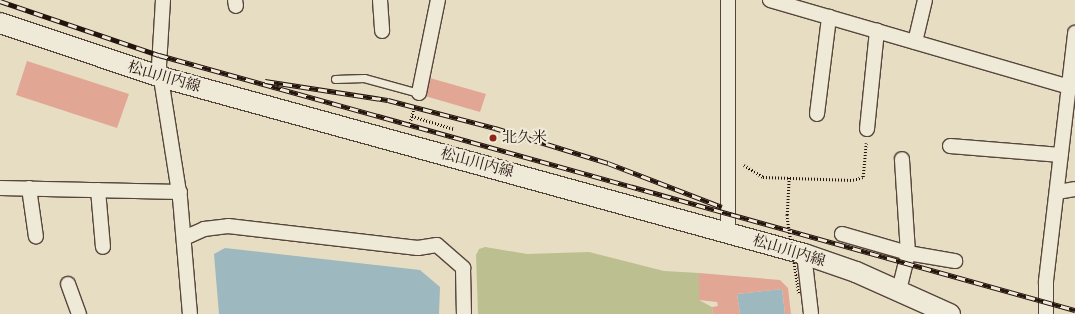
<!DOCTYPE html>
<html>
<head>
<meta charset="utf-8">
<style>
  body { margin:0 }
  #map { position:relative; width:1075px; height:314px; overflow:hidden; background:#e7ddc3; font-family:"IM FELL DW Pica","Noto Serif JP",serif }
  div>[style] { position:absolute }
  .green>* { inset:0; background:#bcbf8f }
  .water>* { inset:0; background:#9db8bf }
  .building>* { inset:0; background:#e1a794 }
  .path>* { height:2.5px; margin-top:-1.25px; transform-origin:0; background:repeating-linear-gradient(90deg,#25140d 0 1px,transparent 0 3px) }
  .roads { filter:drop-shadow(1px 0 #56463a) drop-shadow(-1px 0 #56463a) drop-shadow(0 1px #56463a) drop-shadow(0 -1px #56463a) }
  .service>* { height:7px; margin:-3.5px; padding:0 3.5px; transform-origin:3.5px; border-radius:3.5px; background:#efe9d8 }
  .minor>* { height:14px; margin:-7px; padding:0 7px; transform-origin:7px; border-radius:7px; background:#efe9d8 }
  .secondary>* { height:20px; margin:-10px; padding:0 10px; transform-origin:10px; border-radius:10px; background:#efe9d8 }
  .rail>* { height:4.5px; margin-top:-2.25px; transform-origin:0; background:repeating-linear-gradient(90deg,#efe9d8 0 9px,#25140d 0 18px); box-sizing:border-box; border-block:1px solid #25140d }
  .path-bridge>* { height:2.5px; margin-top:-1.25px; transform-origin:0; background:repeating-linear-gradient(90deg,#25140d 0 1px,transparent 0 3px) }
  .dots>* { width:11px; height:11px; translate:-50% -50%; box-sizing:border-box; border:2px solid #efe9d8; border-radius:50% }
  span { translate:-50% -50%; white-space:nowrap; text-align:center; line-height:1.15; -webkit-text-stroke:4px #efe9d8; paint-order:stroke }
  .street-label { font-size:15px; color:#25140d }
  .poi-label { font-size:15px; color:#25140d }
  .left { translate:0 -50%; text-align:left }
</style>
</head>
<body>
<div id="map">
  <div class="green">
    <div style="clip-path:polygon(485px 247px,527px 254px,589px 252px,664px 271px,699px 273px,699px 300px,712px 307px,713px 314px,478px 314px,476px 255px,479px 249px)"></div>
  </div>
  <div class="water">
    <div style="clip-path:polygon(225px 248px,420px 270px,440px 287px,439px 314px,219px 314px,214px 254px)"></div>
    <div style="clip-path:polygon(782px 289px,785px 314px,740px 314px,737px 294px)"></div>
  </div>
  <div class="building">
    <div style="clip-path:polygon(27px 61px,129px 94px,117px 128px,16px 95px)"></div>
    <div style="clip-path:polygon(430px 78px,486px 94px,480px 112px,425px 96px)"></div>
    <div style="clip-path:polygon(699px 273px,780px 280px,788px 288px,791px 314px,785px 314px,782px 289px,737px 294px,740px 314px,713px 314px,712px 307px,718px 306px,717px 302px,699px 300px)"></div>
  </div>
  <div class="path">
    <div style="left:412px;top:116px;width:44px;rotate:17.2deg"></div>
    <div style="left:409px;top:126px;width:20px;rotate:-75deg"></div>
    <div style="left:744px;top:165px;width:22px;rotate:32deg"></div>
    <div style="left:763px;top:177px;width:90px;rotate:1.9deg"></div>
    <div style="left:853px;top:180px;width:10px;rotate:-17deg"></div>
    <div style="left:863px;top:177px;width:34px;rotate:-85deg"></div>
    <div style="left:787px;top:215px;width:39px;rotate:-87deg"></div>
  </div>
  <div class="roads">
    <div class="service">
      <div style="left:335px;top:79px;width:29px;rotate:-2deg"></div>
      <div style="left:364px;top:78px;width:57px;rotate:15.3deg"></div>
    </div>
    <div class="minor">
      <div style="left:163px;top:0;width:66px;rotate:93.5deg"></div>
      <div style="left:159px;top:66px;width:134px;rotate:81deg"></div>
      <div style="left:180px;top:198px;width:116px;rotate:85.1deg"></div>
      <div style="left:235px;top:0;width:6px;rotate:81deg"></div>
      <div style="left:380px;top:0;width:31px;rotate:86deg"></div>
      <div style="left:770px;top:0;width:311px;rotate:16.2deg"></div>
      <div style="left:1069px;top:87px;width:6px;rotate:-9deg"></div>
      <div style="left:915px;top:42px;width:43px;rotate:-76.6deg"></div>
      <div style="left:419px;top:93px;width:95px;rotate:-78.5deg"></div>
      <div style="left:817px;top:114px;width:98px;rotate:-82.9deg"></div>
      <div style="left:867px;top:129px;width:99px;rotate:-84.2deg"></div>
      <div style="left:950px;top:146px;width:111px;rotate:4.6deg"></div>
      <div style="left:0;top:188px;width:180px;rotate:1.3deg"></div>
      <div style="left:29px;top:188px;width:49px;rotate:81.9deg"></div>
      <div style="left:98px;top:190px;width:57px;rotate:85deg"></div>
      <div style="left:1058px;top:192px;width:17px;rotate:-10deg"></div>
      <div style="left:728px;top:232px;width:232px;rotate:-90deg"></div>
      <div style="left:842px;top:234px;width:69px;rotate:16.1deg"></div>
      <div style="left:908px;top:253px;width:48px;rotate:9.7deg"></div>
      <div style="left:184px;top:238px;width:22px;rotate:-24deg"></div>
      <div style="left:204px;top:229px;width:24px;rotate:-7deg"></div>
      <div style="left:228px;top:226px;width:191px;rotate:6.6deg"></div>
      <div style="left:418px;top:248px;width:19px;rotate:-9deg"></div>
      <div style="left:437px;top:245px;width:35px;rotate:41deg"></div>
      <div style="left:463px;top:268px;width:46px;rotate:88.8deg"></div>
      <div style="left:804px;top:254px;width:60px;rotate:83.3deg"></div>
      <div style="left:68px;top:284px;width:32px;rotate:70deg"></div>
      <div style="left:899px;top:290px;width:38px;rotate:-76deg"></div>
      <div style="left:908px;top:253px;width:94px;rotate:-93.7deg"></div>
      <div style="left:1046px;top:314px;width:33px;rotate:-90deg"></div>
      <div style="left:1046px;top:281px;width:250px;rotate:-83.3deg"></div>
    </div>
    <div class="secondary">
      <div style="left:0;top:23px;width:170px;rotate:18.5deg"></div>
      <div style="left:161px;top:77px;width:667px;rotate:15.39deg"></div>
      <div style="left:804px;top:254px;width:55px;rotate:19.1deg"></div>
      <div style="left:856px;top:272px;width:103px;rotate:24.1deg"></div>
    </div>
  </div>
  <div class="rail">
    <div style="left:0;top:1px;width:168px;rotate:18.8deg"></div>
    <div style="left:159px;top:55px;width:951px;rotate:15.56deg"></div>
    <div style="left:265px;top:81px;width:124px;rotate:8.8deg"></div>
    <div style="left:388px;top:100px;width:111px;rotate:14.7deg"></div>
    <div style="left:495px;top:128px;width:118px;rotate:17.2deg"></div>
    <div style="left:608px;top:163px;width:122px;rotate:21.1deg"></div>
  </div>
  <div class="path-bridge">
    <div style="left:787px;top:215px;width:79px;rotate:81.3deg"></div>
  </div>
  <div class="dots">
    <div style="left:493px;top:138px;background:#8f2418"></div>
  </div>
  <div class="street-label">
    <span style="left:164px;top:77px;rotate:16deg">松山川内線</span>
    <span style="left:477px;top:163px;rotate:15deg">松山川内線</span>
    <span style="left:789px;top:251px;rotate:17deg">松山川内線</span>
  </div>
  <div class="poi-label">
    <span class="left" style="left:502px;top:138px">北久米</span>
  </div>
</div>
</body>
</html>
